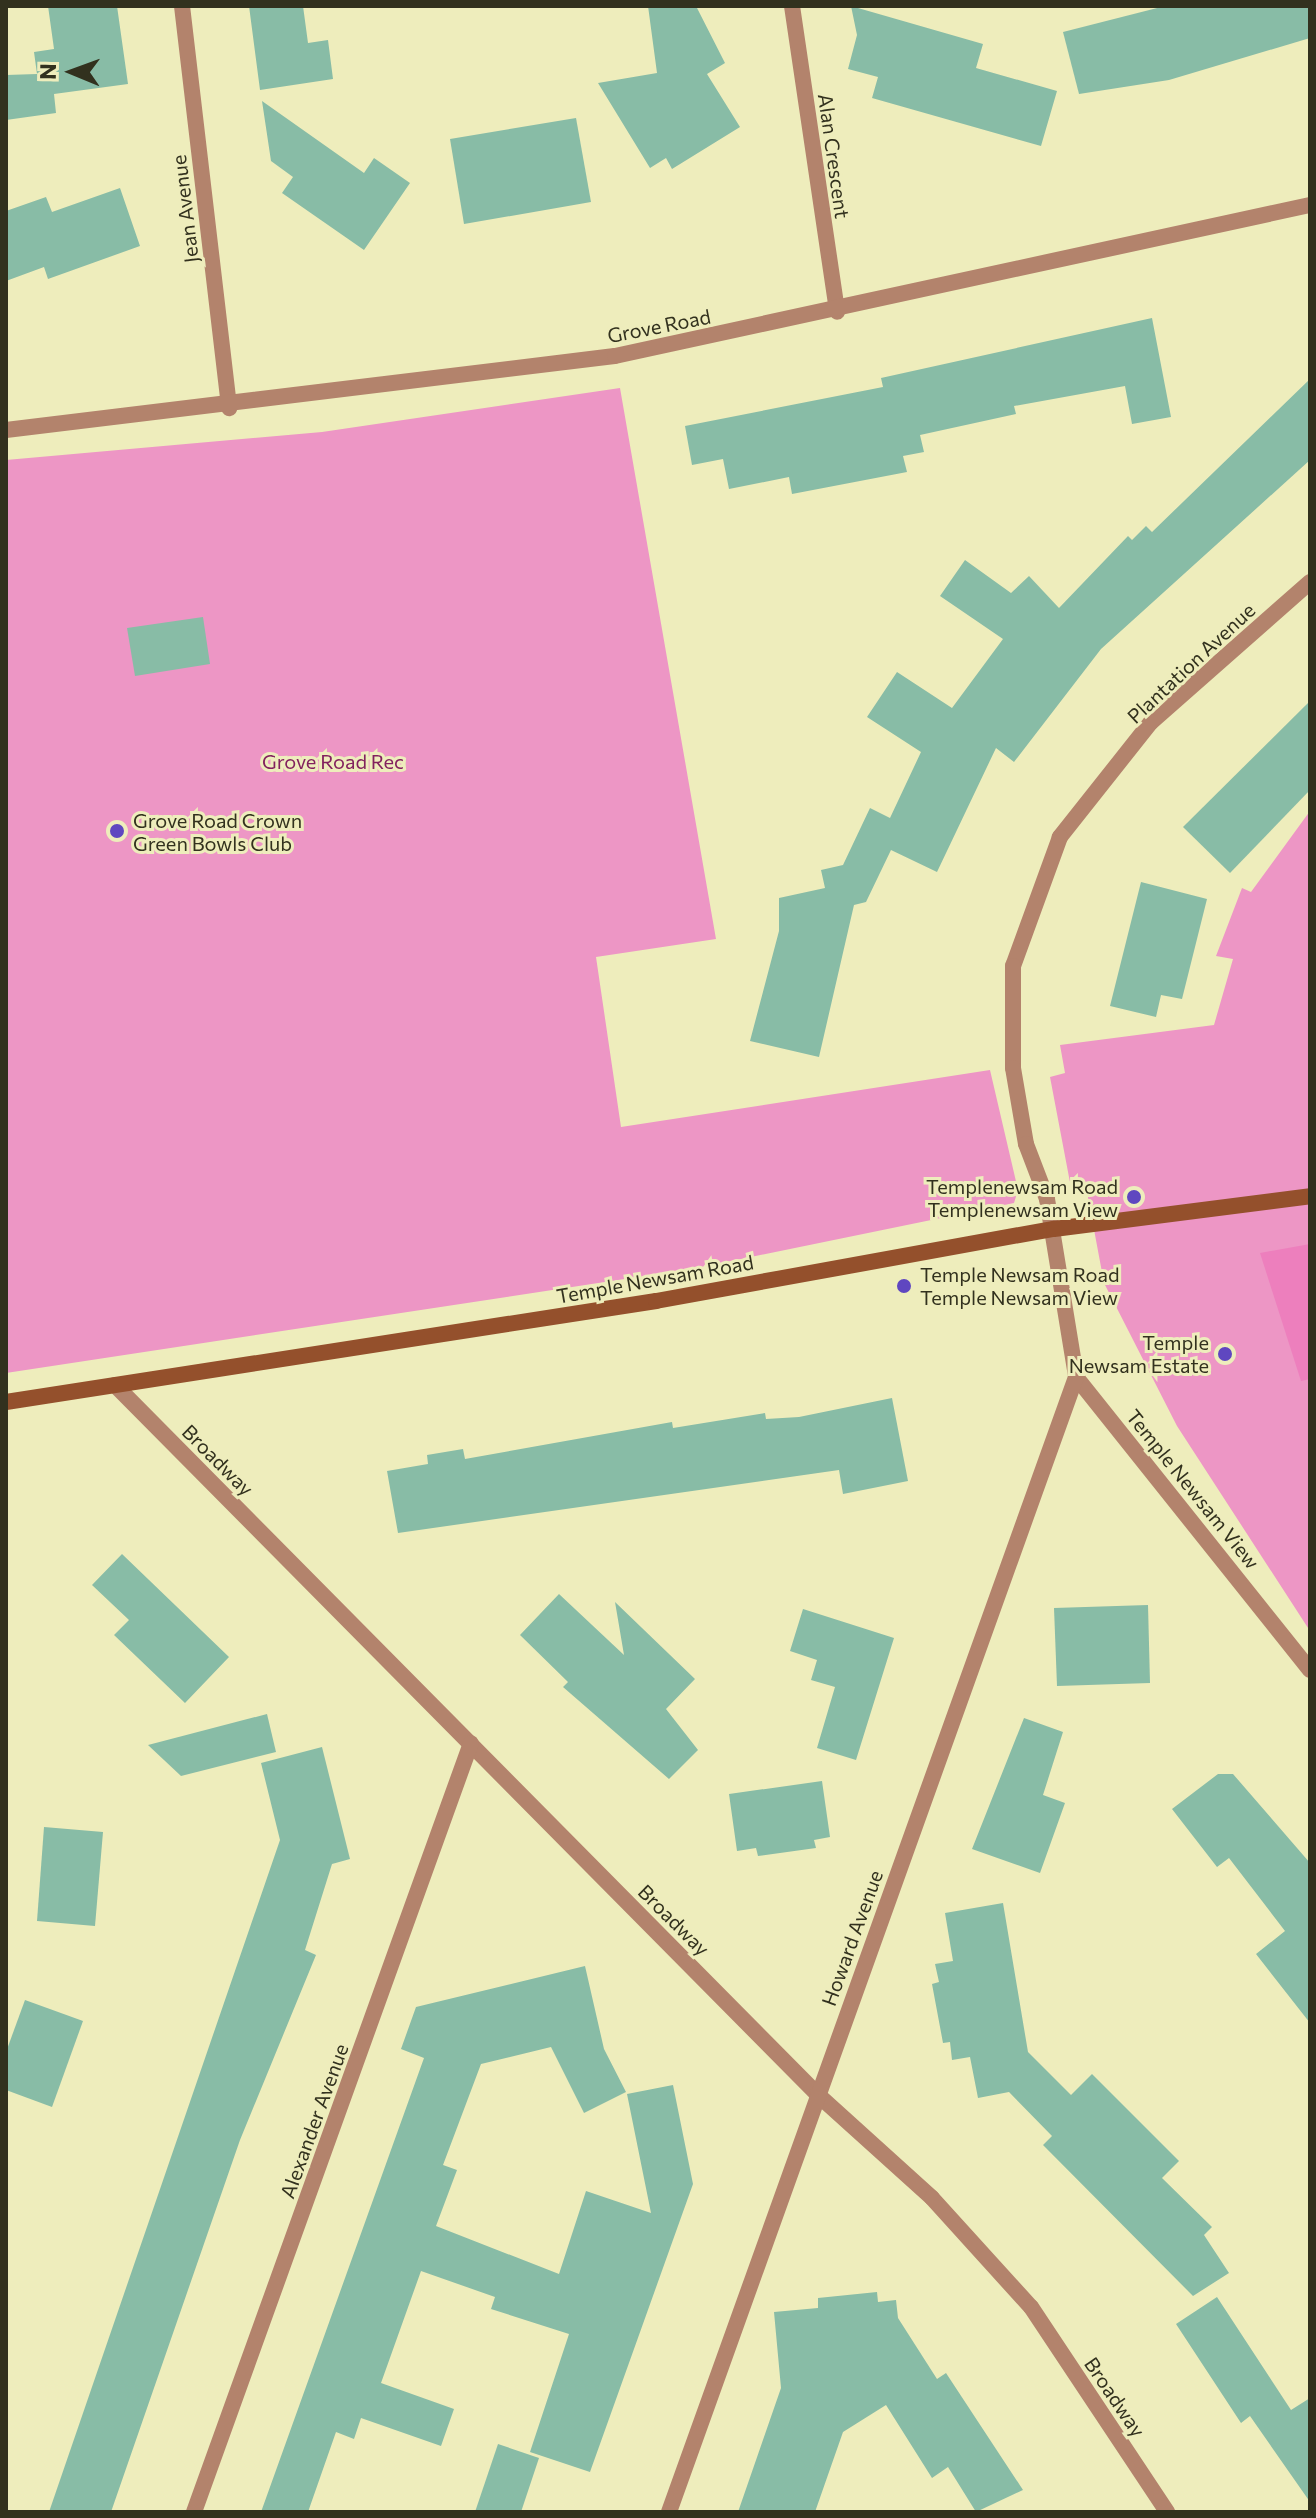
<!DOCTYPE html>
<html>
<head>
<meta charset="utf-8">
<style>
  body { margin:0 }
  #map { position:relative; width:1316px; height:2518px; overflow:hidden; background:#eeedbc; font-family:Commissioner,sans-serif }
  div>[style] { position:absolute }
  .green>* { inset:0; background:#ed96c5 }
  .forest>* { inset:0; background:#ed7fbd }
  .building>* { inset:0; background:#88bca6 }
  .street>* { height:16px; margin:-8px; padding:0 8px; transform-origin:8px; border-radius:8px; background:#b3836c }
  .secondary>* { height:16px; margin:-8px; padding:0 8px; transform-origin:8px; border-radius:8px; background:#94502c }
  .dots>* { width:22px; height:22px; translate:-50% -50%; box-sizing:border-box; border:4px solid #eeedbc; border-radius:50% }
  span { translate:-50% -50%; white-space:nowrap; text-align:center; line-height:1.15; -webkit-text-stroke:6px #eeedbc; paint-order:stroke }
  .street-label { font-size:20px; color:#32311e }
  .park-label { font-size:20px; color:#82215e }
  .poi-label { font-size:20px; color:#32311e }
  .left { translate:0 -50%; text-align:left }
  .right { translate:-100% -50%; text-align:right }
  .frame { position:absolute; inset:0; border:8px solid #32311e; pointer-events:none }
  .north { position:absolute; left:32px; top:32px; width:80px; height:80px; -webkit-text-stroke:6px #eeedbc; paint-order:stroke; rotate:271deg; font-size:22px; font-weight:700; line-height:32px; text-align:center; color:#32311e }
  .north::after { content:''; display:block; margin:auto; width:28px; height:36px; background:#32311e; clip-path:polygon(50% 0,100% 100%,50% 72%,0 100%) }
</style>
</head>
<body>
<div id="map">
  <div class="green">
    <div style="clip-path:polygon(620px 388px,716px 939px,596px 957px,621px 1127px,990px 1070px,1018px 1190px,1014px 1203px,697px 1268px,6px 1373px,6px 460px,322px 432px)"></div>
    <div style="clip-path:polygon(1310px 811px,1310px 1631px,1177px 1426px,1104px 1283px,1087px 1192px,1072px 1193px,1050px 1077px,1065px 1073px,1060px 1045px,1214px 1025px,1233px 959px,1216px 956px,1242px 888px,1251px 892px)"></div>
  </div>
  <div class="forest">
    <div style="clip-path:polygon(1310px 1244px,1310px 1379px,1301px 1381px,1260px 1253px)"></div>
  </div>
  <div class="building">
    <div style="clip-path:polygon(48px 6px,117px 6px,128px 84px,54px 94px,56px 113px,6px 120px,6px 75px,37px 74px,34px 52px,54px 49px)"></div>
    <div style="clip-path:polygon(249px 6px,303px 6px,308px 43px,328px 40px,333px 79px,260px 90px)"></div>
    <div style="clip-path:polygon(648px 6px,696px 6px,725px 63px,707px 74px,740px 127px,672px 169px,666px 158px,650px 168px,598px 83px,657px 73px)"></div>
    <div style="clip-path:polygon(851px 6px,983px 44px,976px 68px,1057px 91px,1041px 146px,872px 98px,878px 77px,848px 69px,857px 35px)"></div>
    <div style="clip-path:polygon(1165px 6px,1310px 6px,1310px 38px,1169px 80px,1079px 94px,1063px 32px)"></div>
    <div style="clip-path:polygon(262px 101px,364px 173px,374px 158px,410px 183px,364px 250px,282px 193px,293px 177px,271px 161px)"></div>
    <div style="clip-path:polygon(576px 118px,591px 202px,464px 224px,450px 139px)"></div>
    <div style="clip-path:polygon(120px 188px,140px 246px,48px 279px,44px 267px,6px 281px,6px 211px,46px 197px,52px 212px)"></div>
    <div style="clip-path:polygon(1152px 318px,1171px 417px,1132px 424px,1125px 386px,1014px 406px,1016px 414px,920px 435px,924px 452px,903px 456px,907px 472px,792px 494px,789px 477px,729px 489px,723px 459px,692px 465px,685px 426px,883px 387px,881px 378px)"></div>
    <div style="clip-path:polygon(1310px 379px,1310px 460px,1101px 649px,1014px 762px,996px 748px,937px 872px,891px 850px,866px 902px,854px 905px,819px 1057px,750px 1041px,779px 931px,779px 898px,825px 888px,821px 870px,843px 865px,870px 808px,890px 818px,921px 752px,867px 717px,897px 672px,952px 708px,1003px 639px,940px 596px,965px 560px,1011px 593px,1029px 576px,1059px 608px,1128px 536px,1132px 540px,1146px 526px,1152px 532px)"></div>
    <div style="clip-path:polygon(203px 617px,210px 664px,135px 676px,127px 628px)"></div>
    <div style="clip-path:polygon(1310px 701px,1310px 790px,1230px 873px,1183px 827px)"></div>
    <div style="clip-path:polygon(1141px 882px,1207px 899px,1182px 999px,1161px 995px,1156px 1017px,1110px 1006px)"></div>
    <div style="clip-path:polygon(892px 1398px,908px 1481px,843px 1494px,839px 1470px,398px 1533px,387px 1471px,428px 1464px,427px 1455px,463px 1449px,465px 1459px,672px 1422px,673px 1428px,765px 1413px,766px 1419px,799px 1417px)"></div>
    <div style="clip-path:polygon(122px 1554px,229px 1657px,185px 1703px,114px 1635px,129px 1620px,92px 1585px)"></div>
    <div style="clip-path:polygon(559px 1594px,624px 1655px,615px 1602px,695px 1679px,666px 1709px,698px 1750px,669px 1779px,563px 1687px,568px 1682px,520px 1635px)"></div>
    <div style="clip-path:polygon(1148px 1605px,1150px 1683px,1057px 1686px,1054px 1608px)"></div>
    <div style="clip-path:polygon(803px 1609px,894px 1638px,856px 1760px,817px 1748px,835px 1687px,811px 1680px,817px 1660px,790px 1651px)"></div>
    <div style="clip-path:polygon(267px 1714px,276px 1752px,181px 1776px,148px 1745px)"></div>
    <div style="clip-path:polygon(1024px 1718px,1063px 1732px,1043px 1795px,1065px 1803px,1040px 1873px,972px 1849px)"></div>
    <div style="clip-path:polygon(322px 1747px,350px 1859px,332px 1864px,305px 1950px,316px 1955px,240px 2140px,111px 2512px,49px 2512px,280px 1840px,261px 1763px)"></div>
    <div style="clip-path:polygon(1218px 1774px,1233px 1774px,1310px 1863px,1310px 2023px,1256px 1954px,1285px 1931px,1229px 1858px,1217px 1867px,1172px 1809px)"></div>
    <div style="clip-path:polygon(822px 1781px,830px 1837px,814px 1840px,816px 1848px,758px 1856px,756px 1848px,737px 1851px,729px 1794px)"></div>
    <div style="clip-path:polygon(44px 1827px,103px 1832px,95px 1926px,37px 1921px)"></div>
    <div style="clip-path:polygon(1003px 1903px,1028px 2052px,1071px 2095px,1092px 2074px,1179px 2161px,1162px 2178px,1212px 2227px,1204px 2235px,1229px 2273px,1193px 2296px,1043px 2145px,1052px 2136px,1009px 2092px,978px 2098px,970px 2057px,952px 2060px,950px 2042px,943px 2043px,932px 1984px,939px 1982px,935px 1964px,953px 1961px,945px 1913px)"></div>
    <div style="clip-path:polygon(585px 1966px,604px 2049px,626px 2092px,584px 2113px,551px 2047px,481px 2064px,443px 2165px,457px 2170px,436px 2226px,559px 2274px,586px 2191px,651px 2213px,627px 2094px,673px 2085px,693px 2184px,590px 2472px,530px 2452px,569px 2334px,491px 2309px,495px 2297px,421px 2271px,381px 2383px,454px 2409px,441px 2446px,361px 2418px,354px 2439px,336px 2432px,308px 2512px,261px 2512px,424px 2058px,401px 2049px,416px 2007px)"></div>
    <div style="clip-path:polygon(25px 2000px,83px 2021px,52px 2107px,6px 2090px,6px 2052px)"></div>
    <div style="clip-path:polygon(877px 2292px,878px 2302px,896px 2300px,898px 2318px,937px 2379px,946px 2373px,1023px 2490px,976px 2512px,948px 2467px,932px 2478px,886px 2405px,843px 2432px,815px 2512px,738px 2512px,781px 2388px,774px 2312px,818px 2308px,818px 2298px)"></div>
    <div style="clip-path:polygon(1217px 2297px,1291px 2410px,1310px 2398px,1310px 2502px,1250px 2416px,1241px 2423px,1176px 2324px)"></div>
    <div style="clip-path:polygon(498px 2444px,539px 2458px,521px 2512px,475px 2512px)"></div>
  </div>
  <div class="street">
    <div style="left:182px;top:6px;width:405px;rotate:83.3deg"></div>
    <div style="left:792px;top:6px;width:309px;rotate:81.6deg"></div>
    <div style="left:6px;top:430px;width:613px;rotate:-6.93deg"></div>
    <div style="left:615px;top:356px;width:711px;rotate:-12.26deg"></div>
    <div style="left:1310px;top:582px;width:212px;rotate:138.6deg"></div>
    <div style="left:1151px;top:722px;width:147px;rotate:128.4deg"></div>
    <div style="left:1060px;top:837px;width:137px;rotate:110deg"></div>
    <div style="left:1013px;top:966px;width:102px;rotate:90deg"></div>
    <div style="left:1013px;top:1068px;width:77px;rotate:80.3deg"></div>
    <div style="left:1026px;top:1144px;width:59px;rotate:69.1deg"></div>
    <div style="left:1047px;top:1199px;width:180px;rotate:80.7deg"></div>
    <div style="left:1076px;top:1377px;width:375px;rotate:51.4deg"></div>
    <div style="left:115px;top:1385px;width:998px;rotate:45.28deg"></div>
    <div style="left:817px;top:2094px;width:155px;rotate:42.1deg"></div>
    <div style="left:932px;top:2198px;width:147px;rotate:47.8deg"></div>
    <div style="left:1031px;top:2307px;width:246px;rotate:56.4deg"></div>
    <div style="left:194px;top:2512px;width:817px;rotate:-70.19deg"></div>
    <div style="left:669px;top:2512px;width:1206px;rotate:-70.27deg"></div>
  </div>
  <div class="secondary">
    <div style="left:6px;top:1402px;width:658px;rotate:-8.83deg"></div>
    <div style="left:656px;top:1301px;width:404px;rotate:-10.3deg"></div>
    <div style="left:1054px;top:1229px;width:258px;rotate:-7.3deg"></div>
  </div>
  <div class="dots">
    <div style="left:117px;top:831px;background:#5f47c0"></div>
    <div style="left:1134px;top:1197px;background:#5f47c0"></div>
    <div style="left:904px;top:1286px;background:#5f47c0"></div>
    <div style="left:1225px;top:1354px;background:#5f47c0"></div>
  </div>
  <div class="street-label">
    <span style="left:834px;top:156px;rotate:82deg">Alan Crescent</span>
    <span style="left:185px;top:209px;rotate:-97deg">Jean Avenue</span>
    <span style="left:659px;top:326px;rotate:-11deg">Grove Road</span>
    <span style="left:1191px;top:663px;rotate:-43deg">Plantation Avenue</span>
    <span style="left:655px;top:1279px;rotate:-10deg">Temple Newsam Road</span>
    <span style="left:218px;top:1460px;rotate:45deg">Broadway</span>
    <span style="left:1193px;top:1489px;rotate:51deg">Temple Newsam View</span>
    <span style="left:674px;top:1920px;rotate:45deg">Broadway</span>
    <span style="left:852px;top:1938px;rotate:-70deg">Howard Avenue</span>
    <span style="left:314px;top:2121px;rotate:-70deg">Alexander Avenue</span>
    <span style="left:1115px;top:2397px;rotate:56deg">Broadway</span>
  </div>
  <div class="park-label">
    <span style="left:333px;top:761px">Grove Road Rec</span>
  </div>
  <div class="poi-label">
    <span class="left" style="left:133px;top:832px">Grove Road Crown<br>Green Bowls Club</span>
    <span class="right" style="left:1118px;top:1198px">Templenewsam Road<br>Templenewsam View</span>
    <span class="left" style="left:920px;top:1286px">Temple Newsam Road<br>Temple Newsam View</span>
    <span class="right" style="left:1209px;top:1354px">Temple<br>Newsam Estate</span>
  </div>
  <div class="frame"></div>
  <div class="north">N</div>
</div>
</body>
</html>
